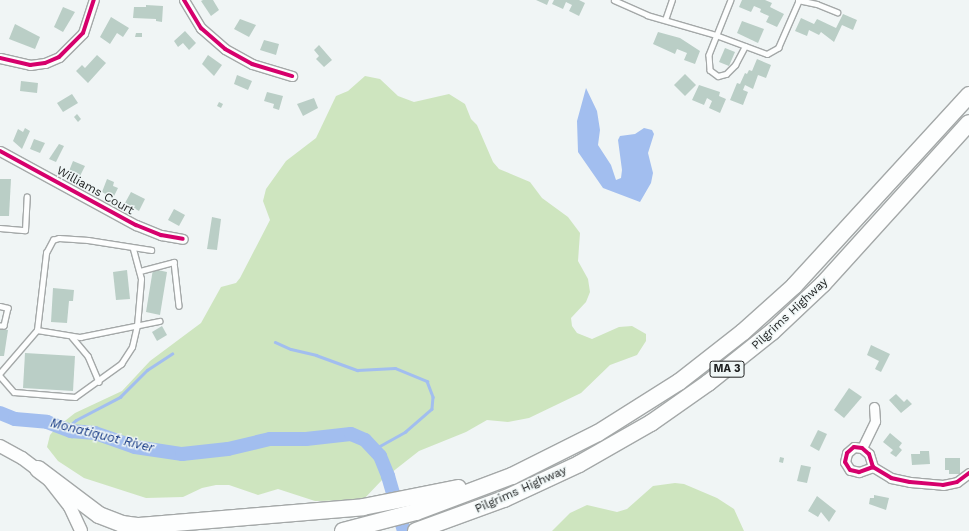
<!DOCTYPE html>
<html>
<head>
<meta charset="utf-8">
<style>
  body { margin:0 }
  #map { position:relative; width:969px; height:531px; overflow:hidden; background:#f0f5f5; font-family:"Work Sans",sans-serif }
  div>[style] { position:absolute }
  .green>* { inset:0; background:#cee5bf }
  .water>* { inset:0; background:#a2beef }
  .stream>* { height:2.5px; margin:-1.25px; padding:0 1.25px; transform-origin:1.25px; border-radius:1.25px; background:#a2beef }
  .river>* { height:14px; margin:-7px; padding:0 7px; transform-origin:7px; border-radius:7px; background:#a2beef }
  .building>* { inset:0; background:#bacec6 }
  .roads { filter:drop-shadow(1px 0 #a4a8a8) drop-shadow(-1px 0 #a4a8a8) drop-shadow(0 1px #a4a8a8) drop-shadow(0 -1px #a4a8a8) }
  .service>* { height:4.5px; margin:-2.25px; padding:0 2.25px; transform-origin:2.25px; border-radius:2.25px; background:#fdfefe }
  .minor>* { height:9px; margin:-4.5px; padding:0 4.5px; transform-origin:4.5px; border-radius:4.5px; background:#fdfefe }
  .secondary>* { height:12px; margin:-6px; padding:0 6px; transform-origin:6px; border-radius:6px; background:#fdfefe }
  .motorway>* { height:16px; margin:-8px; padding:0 8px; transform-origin:8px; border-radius:8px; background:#fdfefe }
  .cycleway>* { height:4px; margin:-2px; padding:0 2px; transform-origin:2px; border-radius:2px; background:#d6006c }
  span { translate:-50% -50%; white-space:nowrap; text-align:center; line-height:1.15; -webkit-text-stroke:3px #eff6f6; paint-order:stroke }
  .shield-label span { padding:1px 3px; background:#eff6f6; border:1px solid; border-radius:3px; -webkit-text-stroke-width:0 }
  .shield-label { font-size:11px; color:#1e2020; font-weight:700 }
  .street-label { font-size:12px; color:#1e2020 }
  .water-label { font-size:13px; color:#0d3282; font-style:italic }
</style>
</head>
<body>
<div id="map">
  <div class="green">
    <div style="clip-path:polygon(365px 76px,380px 79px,398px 96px,414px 102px,449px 94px,465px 104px,471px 119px,477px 125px,493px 162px,499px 169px,530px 182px,542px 198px,568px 217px,580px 233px,578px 261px,588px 279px,590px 292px,586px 302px,571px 318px,572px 326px,577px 333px,592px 339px,619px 327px,632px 326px,646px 334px,646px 341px,637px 355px,610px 365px,581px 393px,529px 418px,508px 422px,487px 420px,466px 432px,419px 451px,382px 480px,363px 500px,315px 501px,278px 489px,258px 495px,229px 485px,216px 485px,202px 488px,183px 497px,146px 498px,84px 478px,58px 461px,47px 447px,50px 435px,56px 428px,75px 413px,122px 391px,150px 361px,201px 323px,221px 287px,236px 283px,240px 278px,270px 220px,263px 201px,266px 189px,286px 161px,316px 138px,336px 96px,348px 91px)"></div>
    <div style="clip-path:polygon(675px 483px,684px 484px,717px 498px,734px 509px,744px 531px,552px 531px,570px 513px,587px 505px,617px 512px,627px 509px,653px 486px)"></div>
  </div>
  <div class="water">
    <div style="clip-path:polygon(586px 88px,597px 111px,600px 130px,598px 145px,611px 165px,616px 180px,621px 178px,622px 170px,618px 140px,620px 136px,635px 134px,644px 128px,652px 130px,654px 134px,648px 153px,653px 173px,651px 183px,640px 202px,603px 188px,578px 152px,577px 121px)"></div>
  </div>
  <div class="stream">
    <div style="left:275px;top:342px;width:17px;rotate:24deg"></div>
    <div style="left:291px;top:349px;width:26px;rotate:13deg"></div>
    <div style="left:316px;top:355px;width:44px;rotate:20.1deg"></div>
    <div style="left:357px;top:370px;width:38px;rotate:-3deg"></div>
    <div style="left:395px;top:368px;width:35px;rotate:22deg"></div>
    <div style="left:427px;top:381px;width:17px;rotate:69deg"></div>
    <div style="left:433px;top:397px;width:12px;rotate:95deg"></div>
    <div style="left:432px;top:409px;width:35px;rotate:139deg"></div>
    <div style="left:406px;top:432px;width:35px;rotate:151deg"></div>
    <div style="left:66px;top:429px;width:13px;rotate:-42deg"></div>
    <div style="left:76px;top:420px;width:50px;rotate:-27.6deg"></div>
    <div style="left:120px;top:397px;width:38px;rotate:-45deg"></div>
    <div style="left:147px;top:370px;width:30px;rotate:-33deg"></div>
  </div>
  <div class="river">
    <div style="left:0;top:413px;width:16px;rotate:22deg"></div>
    <div style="left:15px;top:419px;width:32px;rotate:5deg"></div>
    <div style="left:47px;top:422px;width:26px;rotate:21deg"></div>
    <div style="left:71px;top:431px;width:24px;rotate:5deg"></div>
    <div style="left:95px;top:433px;width:42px;rotate:19.3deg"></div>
    <div style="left:135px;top:447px;width:48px;rotate:8.5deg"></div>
    <div style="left:182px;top:454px;width:46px;rotate:-6.2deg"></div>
    <div style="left:228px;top:449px;width:43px;rotate:-13.4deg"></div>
    <div style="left:270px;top:439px;width:36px"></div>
    <div style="left:306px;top:439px;width:45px;rotate:-6.3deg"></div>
    <div style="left:351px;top:434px;width:15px;rotate:23deg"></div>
    <div style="left:365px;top:440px;width:22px;rotate:47deg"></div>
    <div style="left:380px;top:456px;width:22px;rotate:68deg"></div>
    <div style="left:388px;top:476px;width:57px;rotate:73.8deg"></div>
  </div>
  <div class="building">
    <div style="clip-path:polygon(203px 0,213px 0,219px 10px,211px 16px,201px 1px)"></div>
    <div style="clip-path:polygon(536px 0,549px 0,547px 5px)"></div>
    <div style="clip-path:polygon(554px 0,579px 0,585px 3px,579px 16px,569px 11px,572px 5px,566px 2px,563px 9px,552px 4px)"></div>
    <div style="clip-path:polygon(742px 0,765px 0,772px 3px,770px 7px,784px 14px,777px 27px,766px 22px,769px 16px,760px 12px,761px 9px,754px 6px,751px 12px,739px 7px)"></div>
    <div style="clip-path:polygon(146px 5px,163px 6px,162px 22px,156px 21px,156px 19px,133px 18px,134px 7px,146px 7px)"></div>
    <div style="clip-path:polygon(63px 7px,75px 12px,63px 32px,54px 27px)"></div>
    <div style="clip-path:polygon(843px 14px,857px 20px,853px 30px,842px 25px,834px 42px,821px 32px,819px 35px,809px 30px,807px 36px,795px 31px,801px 18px,814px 24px,817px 19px,836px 28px)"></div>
    <div style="clip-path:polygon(111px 17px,129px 28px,123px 37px,117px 33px,110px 44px,100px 37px)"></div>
    <div style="clip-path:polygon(240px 19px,256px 25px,249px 37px,234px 29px)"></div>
    <div style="clip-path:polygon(742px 21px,764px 29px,758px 43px,737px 33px)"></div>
    <div style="clip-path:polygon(15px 24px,40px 37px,35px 49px,9px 39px)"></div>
    <div style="clip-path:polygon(185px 31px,196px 43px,189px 50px,183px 43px,178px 47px,174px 41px)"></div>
    <div style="clip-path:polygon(658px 32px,680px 38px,700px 51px,695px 64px,684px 60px,687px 53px,677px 49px,675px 54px,653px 44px)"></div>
    <div style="clip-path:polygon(136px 33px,142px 33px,142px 37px,135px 37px)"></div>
    <div style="clip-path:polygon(264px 40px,279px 44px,276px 55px,260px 50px)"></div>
    <div style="clip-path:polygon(319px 45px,332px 60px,324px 67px,316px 59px,319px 56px,314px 50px)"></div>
    <div style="clip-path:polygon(725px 48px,735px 52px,729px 66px,719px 62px)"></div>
    <div style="clip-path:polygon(97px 55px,106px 63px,88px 83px,76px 71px,82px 65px,85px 68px)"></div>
    <div style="clip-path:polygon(208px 55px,222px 65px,214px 76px,202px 64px)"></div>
    <div style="clip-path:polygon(757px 59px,771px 65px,766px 78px,758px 75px,753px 89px,745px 85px,743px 90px,748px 92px,743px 105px,730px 100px,737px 83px,740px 84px,745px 73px,747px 74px,749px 70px,752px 71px)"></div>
    <div style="clip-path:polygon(685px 74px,696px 85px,685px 96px,674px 85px)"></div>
    <div style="clip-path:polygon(237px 75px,252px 81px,248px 90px,234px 84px)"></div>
    <div style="clip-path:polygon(21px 81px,38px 83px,37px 93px,20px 91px)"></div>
    <div style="clip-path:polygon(699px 85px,720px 92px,719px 96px,726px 99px,720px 113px,709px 108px,712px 101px,707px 98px,704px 105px,692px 100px)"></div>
    <div style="clip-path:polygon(267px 92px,283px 96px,279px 110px,273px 108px,274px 104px,264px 101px)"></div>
    <div style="clip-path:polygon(72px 94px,78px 103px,63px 112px,57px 103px)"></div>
    <div style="clip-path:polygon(314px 98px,318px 108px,303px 116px,297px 104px)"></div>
    <div style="clip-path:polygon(219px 102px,223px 104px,221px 108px,217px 106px)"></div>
    <div style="clip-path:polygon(77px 114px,81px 119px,78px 122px,74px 117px)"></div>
    <div style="clip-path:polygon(25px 128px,30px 131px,22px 149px,13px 141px,18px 129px,23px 132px)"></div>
    <div style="clip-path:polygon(34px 139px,45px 143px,40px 153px,30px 149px)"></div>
    <div style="clip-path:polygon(59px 144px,64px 146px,56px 162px,49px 159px)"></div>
    <div style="clip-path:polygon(73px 161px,85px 166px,80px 176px,69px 171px)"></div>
    <div style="clip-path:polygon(0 179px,11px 179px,9px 216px,0 216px)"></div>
    <div style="clip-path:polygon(107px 179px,114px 182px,113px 186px,118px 188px,113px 198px,102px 192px)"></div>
    <div style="clip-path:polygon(131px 192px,145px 199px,139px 211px,125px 203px)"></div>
    <div style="clip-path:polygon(174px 209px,185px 215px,179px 226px,168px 220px)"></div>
    <div style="clip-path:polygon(212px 217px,221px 219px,217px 250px,207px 249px)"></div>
    <div style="clip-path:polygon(153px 269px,167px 272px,160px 315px,146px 312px)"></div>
    <div style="clip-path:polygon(127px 270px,130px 299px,116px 300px,113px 272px)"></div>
    <div style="clip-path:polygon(53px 288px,74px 290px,73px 301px,69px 301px,67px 323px,51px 322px)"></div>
    <div style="clip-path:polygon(162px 326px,167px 335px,157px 341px,152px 332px)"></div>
    <div style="clip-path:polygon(0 329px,8px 330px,4px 356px,0 356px)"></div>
    <div style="clip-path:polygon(871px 345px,890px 354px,881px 372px,875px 369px,879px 361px,867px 355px)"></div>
    <div style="clip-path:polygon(25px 353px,75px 356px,73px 391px,23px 388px)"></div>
    <div style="clip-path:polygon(849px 388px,862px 397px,844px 418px,834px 410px)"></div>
    <div style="clip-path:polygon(896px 394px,904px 402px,907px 399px,912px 404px,901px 413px,889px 400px)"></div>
    <div style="clip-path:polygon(818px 430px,827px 434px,819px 451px,810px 446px)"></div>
    <div style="clip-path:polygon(890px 433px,902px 443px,899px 447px,902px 450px,896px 457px,890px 453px,893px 450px,883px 442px)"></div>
    <div style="clip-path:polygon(920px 451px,929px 451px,930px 464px,912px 465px,911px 454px,920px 454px)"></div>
    <div style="clip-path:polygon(780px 457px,784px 458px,783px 463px,779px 462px)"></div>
    <div style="clip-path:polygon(945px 458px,960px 458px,960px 474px,949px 474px,949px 470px,945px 470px)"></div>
    <div style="clip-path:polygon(801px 465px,811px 467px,807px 483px,797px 481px)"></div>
    <div style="clip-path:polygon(874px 495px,889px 498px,886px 510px,869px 504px,870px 498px,874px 498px)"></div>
    <div style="clip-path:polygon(817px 496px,836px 511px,829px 522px,821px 512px,818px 517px,808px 511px)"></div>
  </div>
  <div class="roads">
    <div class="service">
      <div style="left:614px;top:0;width:36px;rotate:24deg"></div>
      <div style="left:647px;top:15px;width:72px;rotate:16.2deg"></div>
      <div style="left:716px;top:35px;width:54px;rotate:20.4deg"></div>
      <div style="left:767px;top:54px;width:13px;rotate:-29deg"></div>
      <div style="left:778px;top:48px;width:52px;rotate:-66.4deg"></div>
      <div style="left:731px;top:0;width:59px;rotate:111.8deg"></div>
      <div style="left:709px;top:55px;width:15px;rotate:86deg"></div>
      <div style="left:710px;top:70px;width:10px;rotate:37deg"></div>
      <div style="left:718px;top:76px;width:8px;rotate:-14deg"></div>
      <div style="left:726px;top:74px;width:13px;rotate:-45deg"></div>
      <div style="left:735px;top:65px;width:21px;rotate:-62deg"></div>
      <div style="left:798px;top:0;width:19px;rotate:12deg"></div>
      <div style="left:817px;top:4px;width:22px;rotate:22deg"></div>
      <div style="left:665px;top:20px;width:21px;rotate:-71deg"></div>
      <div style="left:0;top:228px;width:25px;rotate:5deg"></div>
      <div style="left:25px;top:230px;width:33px;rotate:-87deg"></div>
      <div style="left:140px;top:271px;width:35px;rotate:-15deg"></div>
      <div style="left:174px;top:262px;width:44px;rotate:83.5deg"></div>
      <div style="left:0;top:306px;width:8px;rotate:14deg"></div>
      <div style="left:8px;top:308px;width:18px;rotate:103deg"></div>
      <div style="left:4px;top:326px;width:4px;rotate:180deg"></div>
      <div style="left:37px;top:330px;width:44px;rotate:9.2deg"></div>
      <div style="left:80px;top:337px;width:81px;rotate:-11.4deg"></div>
      <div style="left:72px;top:337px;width:25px;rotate:50deg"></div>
      <div style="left:88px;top:356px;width:28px;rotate:67deg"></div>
      <div style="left:0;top:373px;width:57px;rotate:-49.3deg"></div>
      <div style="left:37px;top:330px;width:78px;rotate:-83.3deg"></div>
      <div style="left:46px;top:253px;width:15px;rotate:-62deg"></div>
      <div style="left:53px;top:240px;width:6px;rotate:-18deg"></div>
      <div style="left:59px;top:238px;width:29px;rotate:4deg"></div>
      <div style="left:88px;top:240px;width:64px;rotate:9deg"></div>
      <div style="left:0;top:376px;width:21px;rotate:49deg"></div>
      <div style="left:14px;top:392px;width:61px;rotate:4.7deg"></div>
      <div style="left:75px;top:397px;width:57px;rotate:-35.7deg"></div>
      <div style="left:121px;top:364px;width:20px;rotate:-57deg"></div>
      <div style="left:132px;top:347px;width:22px;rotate:-77deg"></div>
      <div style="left:137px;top:326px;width:47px;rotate:-85.1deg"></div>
      <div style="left:141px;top:279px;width:31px;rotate:-105deg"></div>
    </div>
    <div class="minor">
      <div style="left:184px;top:0;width:33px;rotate:59deg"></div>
      <div style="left:201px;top:28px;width:32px;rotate:41deg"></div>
      <div style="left:225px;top:49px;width:31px;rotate:29deg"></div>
      <div style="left:252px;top:64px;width:42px;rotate:16.7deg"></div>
      <div style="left:0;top:58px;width:31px;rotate:13deg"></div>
      <div style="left:30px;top:65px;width:15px;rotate:-8deg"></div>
      <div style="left:45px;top:63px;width:15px;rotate:-23deg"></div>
      <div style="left:59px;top:57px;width:34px;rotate:-45deg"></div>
      <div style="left:83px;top:33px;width:35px;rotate:-72deg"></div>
      <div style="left:0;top:151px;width:155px;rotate:28.6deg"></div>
      <div style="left:136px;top:225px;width:27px;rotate:22deg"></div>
      <div style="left:161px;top:235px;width:22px;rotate:10deg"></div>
      <div style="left:862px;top:448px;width:30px;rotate:-64deg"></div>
      <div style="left:875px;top:421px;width:14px;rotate:-94deg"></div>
      <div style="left:873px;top:467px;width:15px;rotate:160deg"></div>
      <div style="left:859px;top:472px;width:9px;rotate:-167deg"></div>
      <div style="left:850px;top:470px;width:9px;rotate:-122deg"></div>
      <div style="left:845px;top:462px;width:9px;rotate:-77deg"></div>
      <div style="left:847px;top:453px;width:9px;rotate:-41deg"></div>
      <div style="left:854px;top:447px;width:8px;rotate:7deg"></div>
      <div style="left:862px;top:448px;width:9px;rotate:41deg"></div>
      <div style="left:869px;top:454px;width:14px;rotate:73deg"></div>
      <div style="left:873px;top:467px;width:21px;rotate:31deg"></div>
      <div style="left:891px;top:478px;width:19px;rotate:12deg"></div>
      <div style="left:910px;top:482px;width:33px;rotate:5deg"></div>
      <div style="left:943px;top:485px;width:14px;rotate:-12deg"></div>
      <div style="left:957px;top:482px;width:15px;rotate:-37deg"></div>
    </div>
    <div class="secondary">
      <div style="left:0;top:446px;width:25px;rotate:29deg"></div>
      <div style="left:22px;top:458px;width:30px;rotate:37deg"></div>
      <div style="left:46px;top:476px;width:39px;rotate:52deg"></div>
      <div style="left:70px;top:507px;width:26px;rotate:65deg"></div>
    </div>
    <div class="motorway">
      <div style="left:38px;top:469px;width:76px;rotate:37deg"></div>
      <div style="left:99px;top:515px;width:25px;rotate:21deg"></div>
      <div style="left:122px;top:524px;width:17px;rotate:7deg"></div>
      <div style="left:139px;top:526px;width:225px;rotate:-4.8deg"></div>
      <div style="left:363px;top:507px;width:97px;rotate:-11.3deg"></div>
      <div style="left:343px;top:531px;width:75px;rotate:-14.6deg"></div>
      <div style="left:416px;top:512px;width:103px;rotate:-20.6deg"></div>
      <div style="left:512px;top:476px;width:96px;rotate:-26.6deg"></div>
      <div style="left:598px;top:433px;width:96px;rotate:-32.2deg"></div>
      <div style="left:679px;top:382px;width:81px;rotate:-38deg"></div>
      <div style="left:743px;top:332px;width:69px;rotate:-42deg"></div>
      <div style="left:794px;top:286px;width:259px;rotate:-47.5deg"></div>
      <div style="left:416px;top:531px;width:94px;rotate:-20deg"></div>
      <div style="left:504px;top:499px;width:83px;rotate:-25deg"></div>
      <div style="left:579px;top:464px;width:83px;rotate:-29.7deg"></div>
      <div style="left:651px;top:423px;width:70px;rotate:-35.1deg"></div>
      <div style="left:708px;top:383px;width:82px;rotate:-38.6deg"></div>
      <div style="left:772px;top:332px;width:70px;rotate:-43.3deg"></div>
      <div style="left:823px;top:284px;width:217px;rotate:-47.8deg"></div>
    </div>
  </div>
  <div class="cycleway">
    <div style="left:184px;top:0;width:33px;rotate:59deg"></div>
    <div style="left:201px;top:28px;width:32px;rotate:41deg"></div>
    <div style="left:225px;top:49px;width:31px;rotate:29deg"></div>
    <div style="left:252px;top:64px;width:42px;rotate:16.7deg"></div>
    <div style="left:0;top:58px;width:31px;rotate:13deg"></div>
    <div style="left:30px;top:65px;width:15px;rotate:-8deg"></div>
    <div style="left:45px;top:63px;width:15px;rotate:-23deg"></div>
    <div style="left:59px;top:57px;width:34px;rotate:-45deg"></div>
    <div style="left:83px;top:33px;width:35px;rotate:-72deg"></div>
    <div style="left:0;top:151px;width:155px;rotate:28.6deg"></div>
    <div style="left:136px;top:225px;width:27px;rotate:22deg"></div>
    <div style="left:161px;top:235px;width:22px;rotate:10deg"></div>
    <div style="left:873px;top:467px;width:15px;rotate:160deg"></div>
    <div style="left:859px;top:472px;width:9px;rotate:-167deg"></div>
    <div style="left:850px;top:470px;width:9px;rotate:-122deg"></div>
    <div style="left:845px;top:462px;width:9px;rotate:-77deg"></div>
    <div style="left:847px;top:453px;width:9px;rotate:-41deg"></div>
    <div style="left:854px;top:447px;width:8px;rotate:7deg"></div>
    <div style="left:862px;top:448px;width:9px;rotate:41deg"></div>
    <div style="left:869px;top:454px;width:14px;rotate:73deg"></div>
    <div style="left:873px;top:467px;width:21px;rotate:31deg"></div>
    <div style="left:891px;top:478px;width:19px;rotate:12deg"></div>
    <div style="left:910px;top:482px;width:33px;rotate:5deg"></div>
    <div style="left:943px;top:485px;width:14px;rotate:-12deg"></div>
    <div style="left:957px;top:482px;width:15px;rotate:-37deg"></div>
  </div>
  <div class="shield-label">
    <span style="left:727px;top:369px">MA 3</span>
  </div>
  <div class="street-label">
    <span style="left:95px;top:191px;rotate:29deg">Williams Court</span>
    <span style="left:790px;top:314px;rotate:-43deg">Pilgrims Highway</span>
    <span style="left:521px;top:490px;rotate:-24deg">Pilgrims Highway</span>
  </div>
  <div class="water-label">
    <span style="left:102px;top:436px;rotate:14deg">Monatiquot River</span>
  </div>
</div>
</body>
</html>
